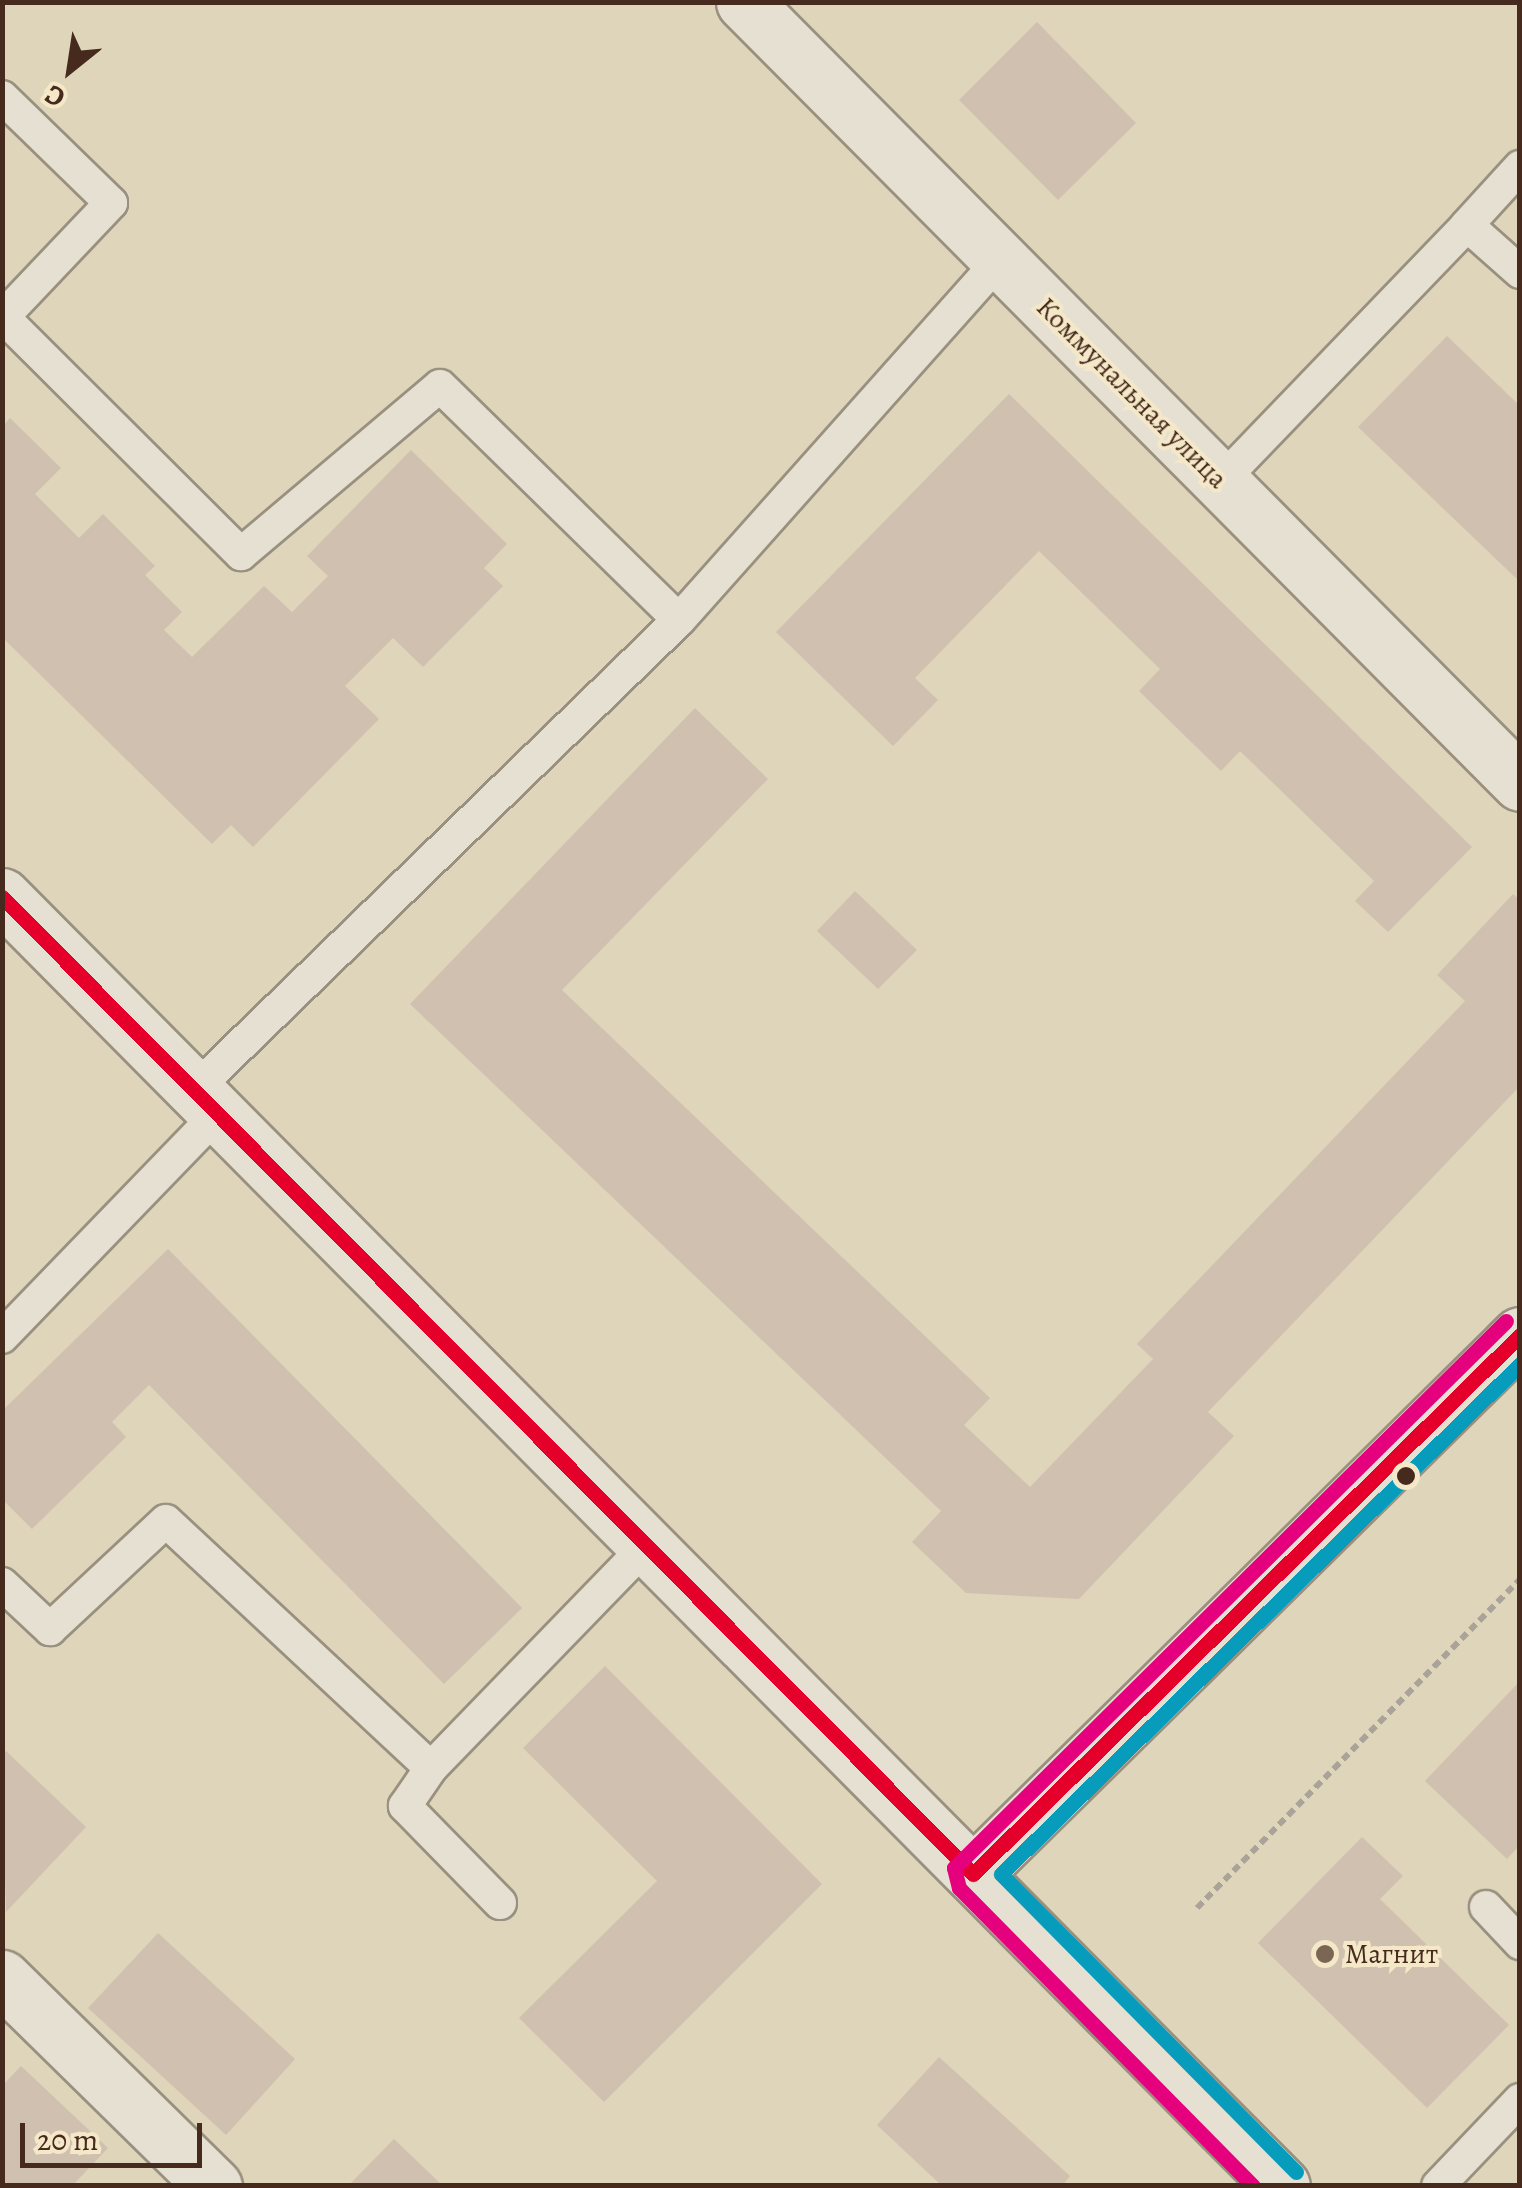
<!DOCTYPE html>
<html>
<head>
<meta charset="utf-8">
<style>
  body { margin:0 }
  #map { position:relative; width:1522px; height:2188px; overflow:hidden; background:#dfd5ba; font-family:Alegreya,serif }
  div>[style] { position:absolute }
  .building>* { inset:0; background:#d0c0af }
  .path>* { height:6px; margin-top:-3px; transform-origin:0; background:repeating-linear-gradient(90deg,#a9a398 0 8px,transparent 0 13px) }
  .roads { filter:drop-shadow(2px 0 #99907f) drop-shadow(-2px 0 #99907f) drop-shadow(0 2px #99907f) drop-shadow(0 -2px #99907f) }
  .service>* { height:32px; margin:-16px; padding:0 16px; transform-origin:16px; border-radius:16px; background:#e5e0d2 }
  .minor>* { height:55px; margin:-27.5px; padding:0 27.5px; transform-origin:27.5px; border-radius:27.5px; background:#e5e0d2 }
  .tertiary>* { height:55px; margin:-27.5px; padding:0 27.5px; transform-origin:27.5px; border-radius:27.5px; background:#e5e0d2 }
  .secondary>* { height:55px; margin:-27.5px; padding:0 27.5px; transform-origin:27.5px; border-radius:27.5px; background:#e5e0d2 }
  .bus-1>* { height:15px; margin:-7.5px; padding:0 7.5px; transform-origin:7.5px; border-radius:7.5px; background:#e4002b }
  .bus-2>* { height:15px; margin:-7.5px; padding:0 7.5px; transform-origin:7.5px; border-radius:7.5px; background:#079cbc }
  .bus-3>* { height:15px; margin:-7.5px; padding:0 7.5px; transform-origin:7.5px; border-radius:7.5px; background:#e5007d }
  .dots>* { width:28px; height:28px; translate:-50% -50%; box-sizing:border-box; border:5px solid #f4e8c8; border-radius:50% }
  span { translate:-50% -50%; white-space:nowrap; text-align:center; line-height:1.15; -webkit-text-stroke:8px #f4e8c8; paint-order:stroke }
  .street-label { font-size:28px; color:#452a1d }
  .poi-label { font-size:28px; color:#452a1d }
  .left { translate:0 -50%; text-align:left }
  .frame { position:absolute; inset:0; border:5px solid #452a1d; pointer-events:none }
  .north { position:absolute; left:20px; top:20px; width:100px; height:100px; -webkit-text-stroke:8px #f4e8c8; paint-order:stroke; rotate:210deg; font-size:28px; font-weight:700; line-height:40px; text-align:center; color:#452a1d }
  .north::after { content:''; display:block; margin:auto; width:35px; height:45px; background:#452a1d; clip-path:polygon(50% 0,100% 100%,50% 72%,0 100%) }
  .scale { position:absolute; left:20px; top:2123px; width:182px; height:45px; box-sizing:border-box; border:5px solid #452a1d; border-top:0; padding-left:12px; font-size:30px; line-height:35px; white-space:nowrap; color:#452a1d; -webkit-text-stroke:8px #f4e8c8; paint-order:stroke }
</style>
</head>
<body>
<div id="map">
  <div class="building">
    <div style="clip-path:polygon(1037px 22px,1136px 123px,1058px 200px,959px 100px)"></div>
    <div style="clip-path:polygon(1447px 336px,1520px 406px,1520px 582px,1358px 427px)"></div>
    <div style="clip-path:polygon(1009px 394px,1472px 847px,1388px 932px,1355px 901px,1374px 881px,1240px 751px,1221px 771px,1139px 691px,1160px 669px,1039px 551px,915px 678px,938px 700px,893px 746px,776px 632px)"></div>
    <div style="clip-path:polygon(10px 418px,61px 468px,35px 494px,79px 538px,103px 514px,155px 566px,145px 575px,182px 612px,164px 630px,192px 657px,264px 586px,292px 612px,328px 576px,307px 556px,411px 450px,507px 544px,484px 568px,503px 586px,423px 667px,393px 638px,345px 686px,379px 719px,253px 847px,231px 825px,212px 844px,2px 637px,2px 427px)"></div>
    <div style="clip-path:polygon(695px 708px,768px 779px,562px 990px,990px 1398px,964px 1425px,1030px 1487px,1153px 1359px,1137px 1344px,1465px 1001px,1437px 975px,1513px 894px,1520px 900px,1520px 1086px,1208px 1412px,1234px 1436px,1079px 1599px,966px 1593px,912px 1542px,941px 1511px,410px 1004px)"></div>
    <div style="clip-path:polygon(855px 891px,917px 950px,878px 989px,817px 931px)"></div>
    <div style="clip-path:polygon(168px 1249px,522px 1608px,444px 1684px,149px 1385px,112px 1422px,126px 1437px,32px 1529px,2px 1499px,2px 1411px)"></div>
    <div style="clip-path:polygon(605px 1666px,822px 1884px,604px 2102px,519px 2018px,657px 1881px,523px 1748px)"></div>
    <div style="clip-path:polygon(1520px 1681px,1520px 1845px,1507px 1859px,1425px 1781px)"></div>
    <div style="clip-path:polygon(6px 1751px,86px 1827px,6px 1912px,2px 1755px)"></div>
    <div style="clip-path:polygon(1362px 1837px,1403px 1876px,1380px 1899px,1509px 2025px,1427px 2108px,1258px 1943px)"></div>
    <div style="clip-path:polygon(158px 1933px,295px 2059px,226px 2135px,88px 2008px)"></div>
    <div style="clip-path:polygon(939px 2057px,1070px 2176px,1062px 2186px,942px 2186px,877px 2125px)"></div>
    <div style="clip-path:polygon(21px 2066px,108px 2148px,72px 2186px,2px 2186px,2px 2086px)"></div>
    <div style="clip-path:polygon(394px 2139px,443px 2186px,348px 2186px)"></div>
  </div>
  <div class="path">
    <div style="left:1197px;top:1908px;width:461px;rotate:-45.5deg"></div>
  </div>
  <div class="roads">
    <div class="service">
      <div style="left:2px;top:97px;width:152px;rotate:44.2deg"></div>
      <div style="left:111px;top:203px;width:157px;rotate:133.5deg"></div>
      <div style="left:3px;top:317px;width:336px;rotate:44.9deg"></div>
      <div style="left:241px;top:554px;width:260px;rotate:-40.2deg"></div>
      <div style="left:440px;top:386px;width:334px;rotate:44.4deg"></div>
      <div style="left:1467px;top:225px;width:79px;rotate:-47.6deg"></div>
      <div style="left:1220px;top:482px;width:356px;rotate:-46.1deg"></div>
      <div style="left:1467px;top:225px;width:71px;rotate:41.6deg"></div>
      <div style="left:194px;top:1090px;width:675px;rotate:-44.1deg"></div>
      <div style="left:679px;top:620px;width:482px;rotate:-48.3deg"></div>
      <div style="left:2px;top:1337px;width:311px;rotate:-46deg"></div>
      <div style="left:2px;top:1584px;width:66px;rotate:43.2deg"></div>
      <div style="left:50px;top:1629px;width:158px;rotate:-43deg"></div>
      <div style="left:166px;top:1521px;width:362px;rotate:43deg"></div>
      <div style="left:500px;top:1903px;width:136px;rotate:-134.4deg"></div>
      <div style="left:405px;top:1806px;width:46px;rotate:-55.6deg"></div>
      <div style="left:431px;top:1768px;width:310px;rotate:-45.9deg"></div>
      <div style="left:1486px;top:1907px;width:50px;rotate:46.6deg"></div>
      <div style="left:1438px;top:2186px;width:119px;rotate:-46.4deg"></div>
    </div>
    <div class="minor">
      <div style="left:744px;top:2px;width:1101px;rotate:45.18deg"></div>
      <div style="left:2px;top:1978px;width:297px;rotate:44.5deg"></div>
    </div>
    <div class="tertiary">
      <div style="left:973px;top:1874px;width:768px;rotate:-44.58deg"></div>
    </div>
    <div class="secondary">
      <div style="left:2px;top:896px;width:1817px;rotate:45.22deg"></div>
    </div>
  </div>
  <div class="bus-1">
    <div style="left:2px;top:897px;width:1377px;rotate:45.18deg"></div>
    <div style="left:973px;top:1874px;width:768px;rotate:-44.58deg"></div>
  </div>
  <div class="bus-2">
    <div style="left:1296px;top:2172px;width:419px;rotate:-134.7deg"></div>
    <div style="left:1001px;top:1874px;width:728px;rotate:-44.5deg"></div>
  </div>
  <div class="bus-3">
    <div style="left:1253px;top:2186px;width:419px;rotate:-134.6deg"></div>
    <div style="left:959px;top:1888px;width:21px;rotate:-104deg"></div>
    <div style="left:954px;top:1868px;width:777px;rotate:-44.74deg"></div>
  </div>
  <div class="dots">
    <div style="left:1406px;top:1476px;background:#452a1d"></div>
    <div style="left:1325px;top:1954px;background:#7b6654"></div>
  </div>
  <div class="street-label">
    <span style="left:1132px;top:393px;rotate:45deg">Коммунальная улица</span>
  </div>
  <div class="poi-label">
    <span class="left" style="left:1345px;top:1954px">Магнит</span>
  </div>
  <div class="frame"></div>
  <div class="north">С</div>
  <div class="scale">20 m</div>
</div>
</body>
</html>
